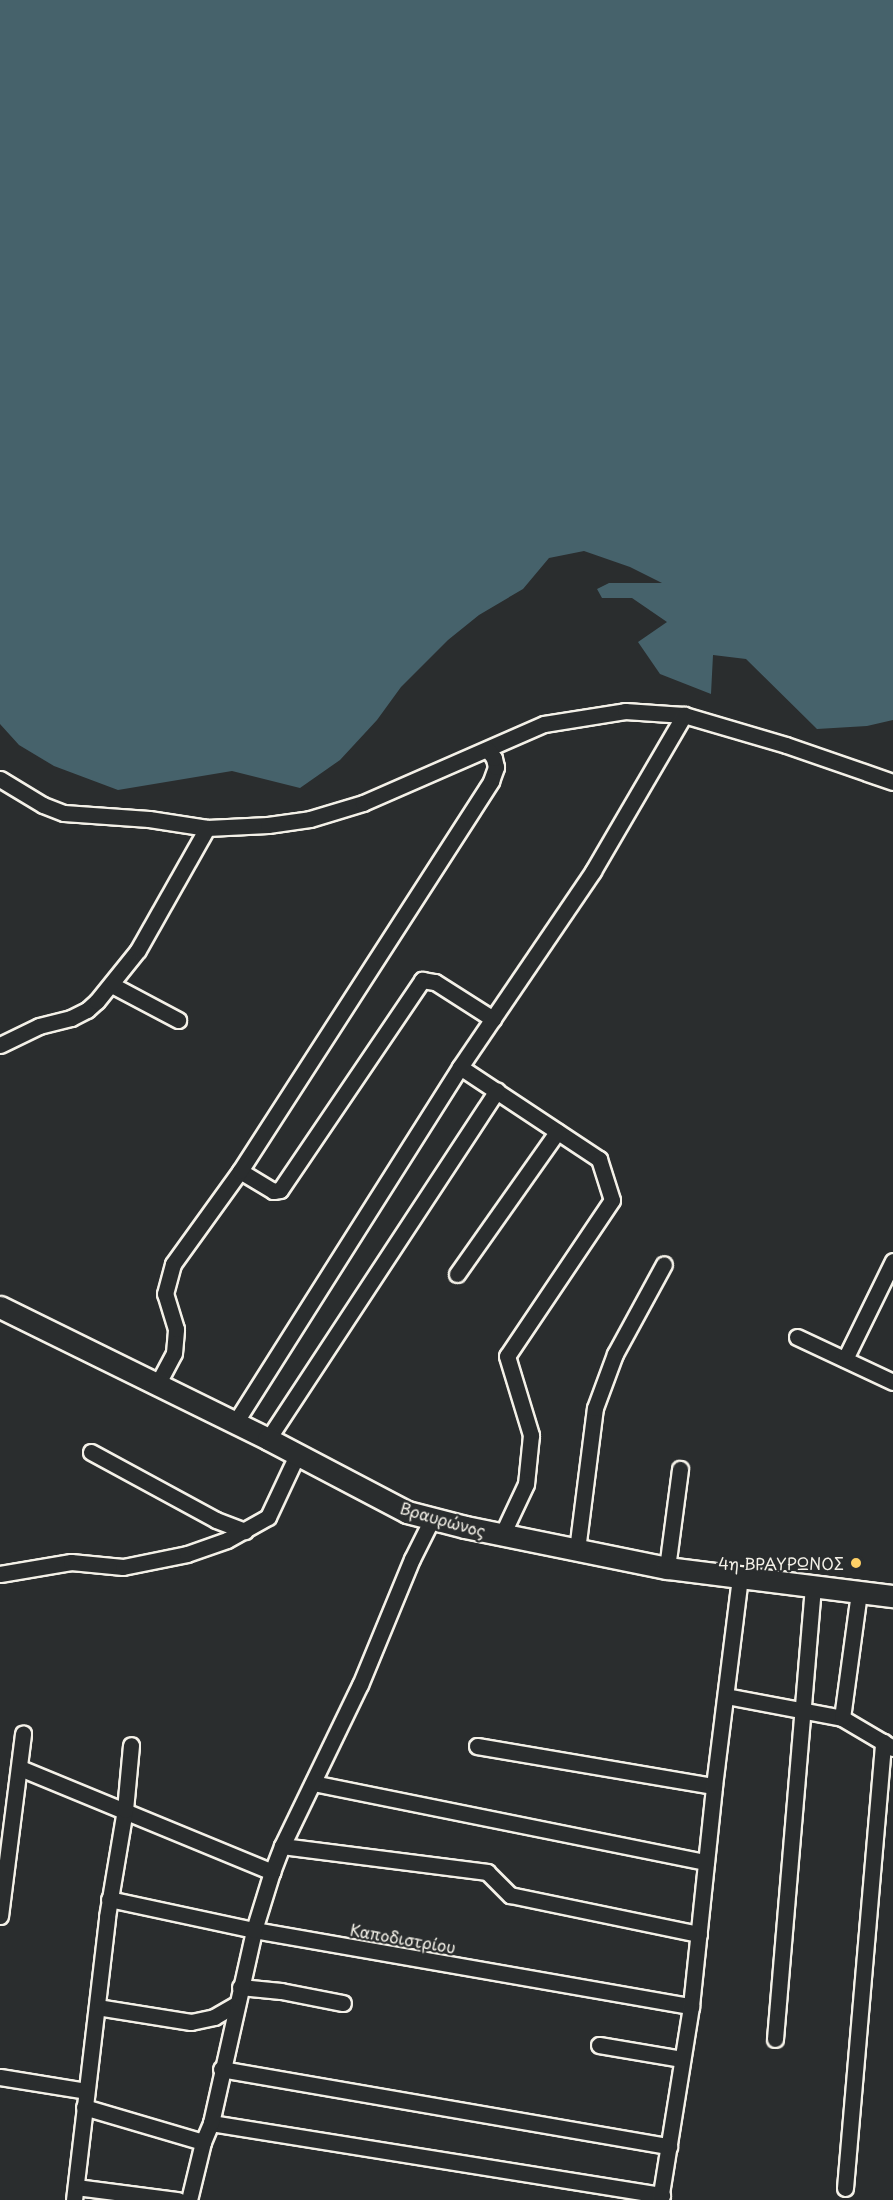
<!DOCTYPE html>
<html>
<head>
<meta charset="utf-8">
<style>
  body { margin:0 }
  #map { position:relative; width:893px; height:2200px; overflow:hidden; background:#2a2d2e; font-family:"Playpen Sans",sans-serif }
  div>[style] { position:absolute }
  .water>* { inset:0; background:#46626b }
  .roads { filter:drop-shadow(2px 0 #f4f1e8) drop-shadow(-2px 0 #f4f1e8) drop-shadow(0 2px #f4f1e8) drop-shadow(0 -2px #f4f1e8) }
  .street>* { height:15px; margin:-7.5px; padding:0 7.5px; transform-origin:7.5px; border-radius:7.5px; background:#2a2d2e }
  .secondary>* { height:21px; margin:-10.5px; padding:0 10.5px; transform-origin:10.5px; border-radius:10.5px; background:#2a2d2e }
  .dots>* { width:16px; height:16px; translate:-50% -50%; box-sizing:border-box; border:3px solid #2a2d2e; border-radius:50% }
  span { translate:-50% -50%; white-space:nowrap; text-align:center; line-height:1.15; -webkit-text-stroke:4.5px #2a2d2e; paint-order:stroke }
  .street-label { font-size:16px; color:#f4f1e8 }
  .poi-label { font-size:16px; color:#f4f1e8 }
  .right { translate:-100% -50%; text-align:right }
</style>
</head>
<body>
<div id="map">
  <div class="water">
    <div style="clip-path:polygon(0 0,893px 0,893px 720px,867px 726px,817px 729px,746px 659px,713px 655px,711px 694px,660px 674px,638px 642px,667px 622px,632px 598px,602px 598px,597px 589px,609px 583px,662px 583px,630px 567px,584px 551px,549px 558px,523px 589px,479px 615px,448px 640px,401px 687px,377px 720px,340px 760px,300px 788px,232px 771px,118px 790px,54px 766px,19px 745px,0 724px)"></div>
  </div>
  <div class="roads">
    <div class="street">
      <div style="left:0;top:779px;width:50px;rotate:31.2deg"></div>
      <div style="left:43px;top:805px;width:22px;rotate:21deg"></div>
      <div style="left:64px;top:813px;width:85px;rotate:4deg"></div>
      <div style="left:149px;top:819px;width:59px;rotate:8.8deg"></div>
      <div style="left:207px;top:828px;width:61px;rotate:-2.8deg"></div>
      <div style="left:268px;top:825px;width:42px;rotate:-8.1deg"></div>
      <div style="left:310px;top:819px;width:55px;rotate:-16.8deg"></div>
      <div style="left:363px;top:803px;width:197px;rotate:-23.6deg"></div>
      <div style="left:544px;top:724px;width:82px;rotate:-9.1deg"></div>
      <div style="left:625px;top:711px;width:59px;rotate:3.9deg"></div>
      <div style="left:684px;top:715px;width:106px;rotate:16.4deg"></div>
      <div style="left:786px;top:745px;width:113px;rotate:19.1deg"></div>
      <div style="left:112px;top:985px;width:75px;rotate:27.9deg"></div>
      <div style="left:0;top:1045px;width:43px;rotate:-26deg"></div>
      <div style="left:39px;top:1026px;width:33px;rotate:-14deg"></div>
      <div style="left:71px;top:1018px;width:18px;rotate:-27deg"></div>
      <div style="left:87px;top:1010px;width:13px;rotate:-42deg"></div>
      <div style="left:97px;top:1001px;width:65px;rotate:-51.2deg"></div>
      <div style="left:138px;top:950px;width:140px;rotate:-60.5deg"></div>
      <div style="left:460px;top:1067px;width:167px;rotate:33.5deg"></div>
      <div style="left:599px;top:1159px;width:43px;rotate:72.4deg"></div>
      <div style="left:612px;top:1200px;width:188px;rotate:123.9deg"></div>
      <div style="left:507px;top:1356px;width:83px;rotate:73.1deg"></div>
      <div style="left:531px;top:1435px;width:49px;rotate:95.8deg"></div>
      <div style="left:526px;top:1484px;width:56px;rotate:115.2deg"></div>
      <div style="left:240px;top:1171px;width:39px;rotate:31deg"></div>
      <div style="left:273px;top:1191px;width:7px;rotate:-8deg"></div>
      <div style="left:280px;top:1190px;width:254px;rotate:-55.9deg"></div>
      <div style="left:422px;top:980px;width:13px;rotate:9deg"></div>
      <div style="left:435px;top:982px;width:69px;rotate:32.5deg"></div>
      <div style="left:457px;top:1274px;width:174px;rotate:-54.8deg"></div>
      <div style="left:797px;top:1337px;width:106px;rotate:25.1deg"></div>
      <div style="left:845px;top:1359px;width:109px;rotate:-63.9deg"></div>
      <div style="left:157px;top:1385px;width:36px;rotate:-62deg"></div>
      <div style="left:174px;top:1353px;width:24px;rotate:-85deg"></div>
      <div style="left:176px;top:1329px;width:37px;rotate:-107deg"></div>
      <div style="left:165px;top:1294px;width:31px;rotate:-75deg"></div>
      <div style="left:173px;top:1264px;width:115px;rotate:-54.2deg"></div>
      <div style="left:240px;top:1171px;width:464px;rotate:-57.2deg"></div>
      <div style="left:491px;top:781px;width:15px;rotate:-70deg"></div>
      <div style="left:496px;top:767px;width:9px;rotate:-103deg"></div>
      <div style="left:494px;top:758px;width:10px;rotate:-127deg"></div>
      <div style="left:235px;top:1423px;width:421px;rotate:-57.7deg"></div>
      <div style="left:460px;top:1067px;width:237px;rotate:-55.8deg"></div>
      <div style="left:593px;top:871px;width:181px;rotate:-59.7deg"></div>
      <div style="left:268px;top:1439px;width:417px;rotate:-56.7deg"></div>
      <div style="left:91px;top:1452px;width:142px;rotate:28.5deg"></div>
      <div style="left:216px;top:1520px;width:31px;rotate:21deg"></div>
      <div style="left:577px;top:1550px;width:143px;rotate:-82.8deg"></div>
      <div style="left:595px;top:1408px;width:58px;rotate:-69.7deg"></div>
      <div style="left:615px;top:1354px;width:102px;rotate:-61.4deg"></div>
      <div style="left:667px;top:1568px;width:100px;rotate:-82.5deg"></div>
      <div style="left:0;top:1574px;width:72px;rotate:-9.6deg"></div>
      <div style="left:71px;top:1562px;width:52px;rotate:5.5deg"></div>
      <div style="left:123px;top:1567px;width:65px;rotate:-11.5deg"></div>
      <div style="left:187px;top:1554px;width:42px;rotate:-19.3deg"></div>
      <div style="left:227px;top:1540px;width:47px;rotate:-29.3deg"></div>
      <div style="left:268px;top:1517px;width:68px;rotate:-64.9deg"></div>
      <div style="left:726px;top:1696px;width:118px;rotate:10.7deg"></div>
      <div style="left:842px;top:1718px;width:59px;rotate:30.5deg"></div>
      <div style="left:842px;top:1718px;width:127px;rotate:-82.3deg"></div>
      <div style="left:477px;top:1746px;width:240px;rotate:9.6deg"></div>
      <div style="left:20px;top:1768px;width:273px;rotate:22.4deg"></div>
      <div style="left:313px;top:1783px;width:401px;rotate:11.4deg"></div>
      <div style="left:282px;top:1846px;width:207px;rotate:7.2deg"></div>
      <div style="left:487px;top:1872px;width:33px;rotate:45deg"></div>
      <div style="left:510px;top:1895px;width:193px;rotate:11.7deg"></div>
      <div style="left:109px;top:1899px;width:148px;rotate:12.1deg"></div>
      <div style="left:254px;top:1930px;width:444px;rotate:9.9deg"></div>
      <div style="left:0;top:1916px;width:184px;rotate:-82.8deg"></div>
      <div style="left:240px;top:1987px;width:41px;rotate:5.6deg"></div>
      <div style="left:281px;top:1991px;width:63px;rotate:11deg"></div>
      <div style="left:97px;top:2007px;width:95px;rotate:9.1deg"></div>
      <div style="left:191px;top:2022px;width:24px;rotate:-12deg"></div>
      <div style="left:214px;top:2017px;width:24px;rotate:-30deg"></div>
      <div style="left:775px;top:2039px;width:456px;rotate:-85.2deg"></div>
      <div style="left:599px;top:2045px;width:84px;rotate:9.6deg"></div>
      <div style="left:221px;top:2069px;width:455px;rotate:9.8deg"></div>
      <div style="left:0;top:2077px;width:87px;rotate:9.2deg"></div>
      <div style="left:84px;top:2107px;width:124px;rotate:16.4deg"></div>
      <div style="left:211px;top:2123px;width:457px;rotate:9.1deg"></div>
      <div style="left:76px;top:2187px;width:103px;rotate:7.3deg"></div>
      <div style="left:845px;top:2188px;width:448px;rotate:-85.1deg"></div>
      <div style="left:74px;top:2200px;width:285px;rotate:-83.3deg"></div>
      <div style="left:107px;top:1917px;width:109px;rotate:-80.5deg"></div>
      <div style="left:125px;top:1810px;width:65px;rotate:-84.7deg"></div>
      <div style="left:189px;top:2200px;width:60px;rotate:-76.4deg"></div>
      <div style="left:203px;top:2142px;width:21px;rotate:-67deg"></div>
      <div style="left:211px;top:2123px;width:198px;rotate:-77.4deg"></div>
      <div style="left:254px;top:1930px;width:61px;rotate:-72.8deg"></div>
      <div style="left:272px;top:1872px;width:28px;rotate:-69deg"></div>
      <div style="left:282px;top:1846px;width:179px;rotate:-64.2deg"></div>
      <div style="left:360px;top:1685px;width:136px;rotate:-67.6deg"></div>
      <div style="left:412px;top:1559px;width:45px;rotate:-63.4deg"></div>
      <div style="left:660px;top:2200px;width:196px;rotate:-80.9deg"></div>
      <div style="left:691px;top:2006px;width:221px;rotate:-84deg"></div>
      <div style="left:714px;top:1786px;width:210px;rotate:-82.9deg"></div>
    </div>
    <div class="secondary">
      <div style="left:0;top:1307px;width:299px;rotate:26.2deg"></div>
      <div style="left:268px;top:1439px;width:157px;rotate:27.7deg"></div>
      <div style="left:407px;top:1512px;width:60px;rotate:14.5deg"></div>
      <div style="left:465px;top:1527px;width:206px;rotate:11.5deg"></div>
      <div style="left:667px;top:1568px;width:228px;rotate:7.1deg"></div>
    </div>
  </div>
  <div class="dots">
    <div style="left:856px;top:1563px;background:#ffd166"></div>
  </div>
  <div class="street-label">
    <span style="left:443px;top:1519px;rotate:16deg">Βραυρώνος</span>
    <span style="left:403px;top:1938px;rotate:10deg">Καποδιστρίου</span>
  </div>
  <div class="poi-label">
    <span class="right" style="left:844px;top:1563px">4η ΒΡΑΥΡΩΝΟΣ</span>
  </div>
</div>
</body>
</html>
